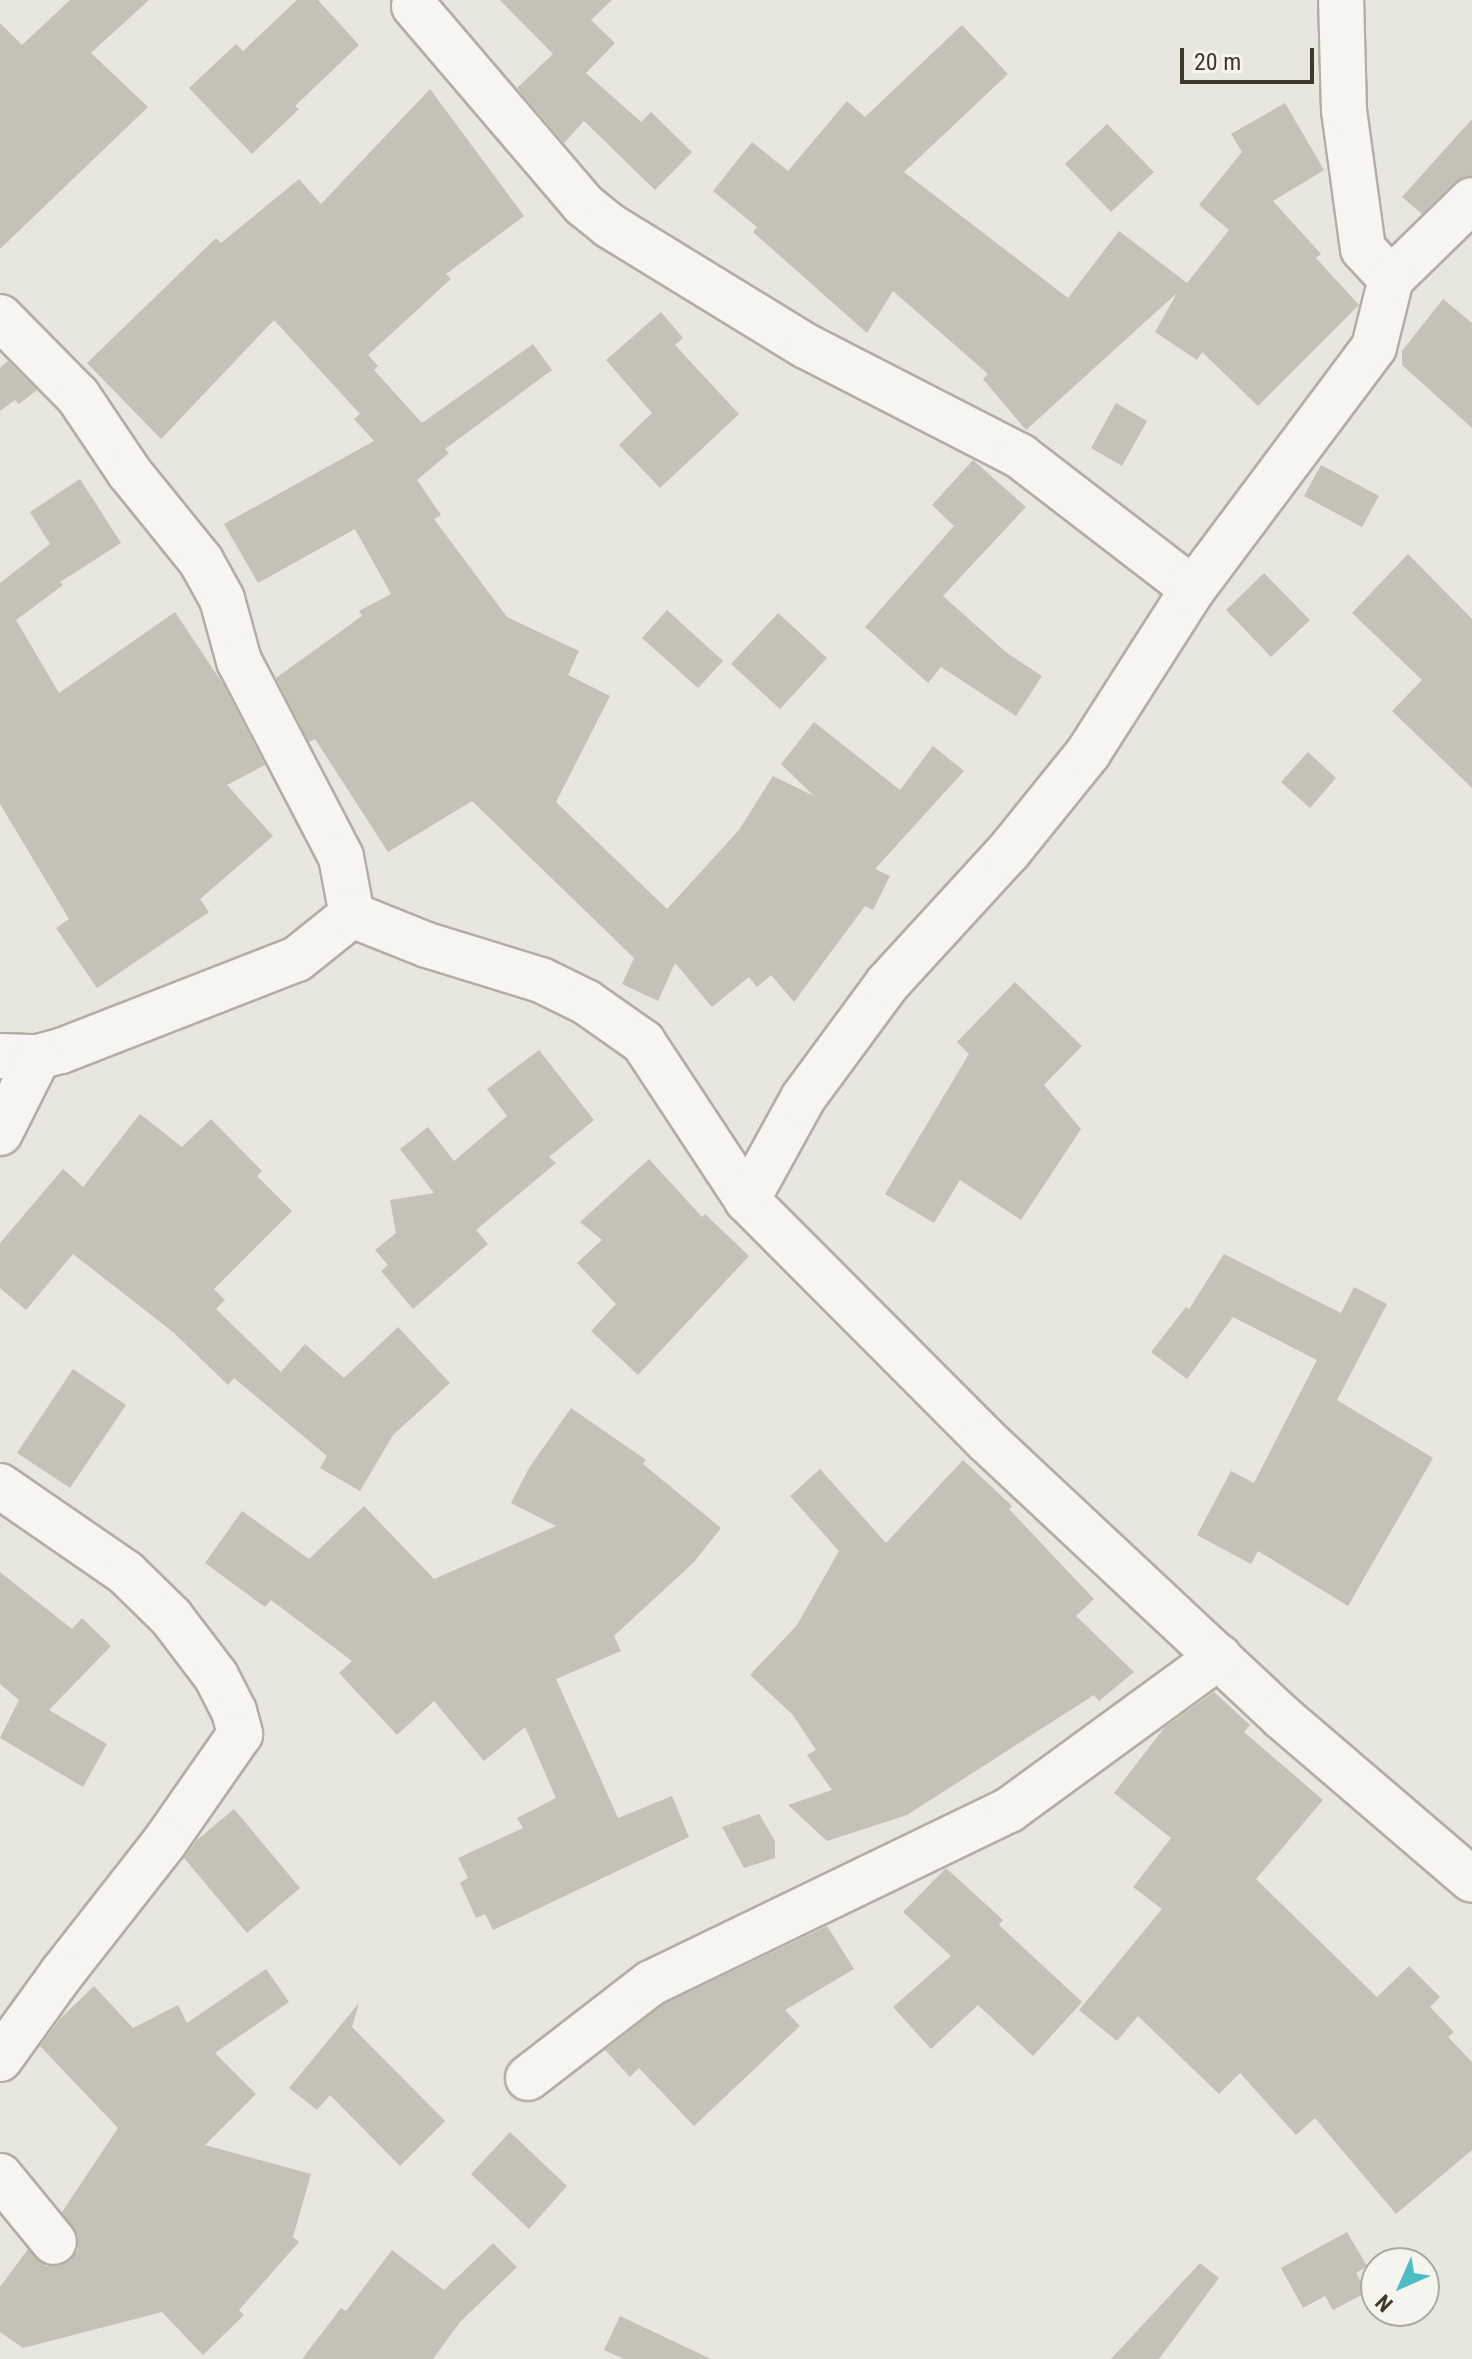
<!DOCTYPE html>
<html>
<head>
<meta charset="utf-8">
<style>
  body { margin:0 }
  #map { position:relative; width:1472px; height:2359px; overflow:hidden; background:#e7e6df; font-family:"Roboto Condensed",sans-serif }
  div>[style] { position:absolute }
  .building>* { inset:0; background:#c4c1b7 }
  .roads { filter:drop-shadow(2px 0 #b1afa5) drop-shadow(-2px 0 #b1afa5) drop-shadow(0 2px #b1afa5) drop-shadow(0 -2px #b1afa5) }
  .minor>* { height:44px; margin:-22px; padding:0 22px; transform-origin:22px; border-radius:22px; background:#f6f5f1 }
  span { translate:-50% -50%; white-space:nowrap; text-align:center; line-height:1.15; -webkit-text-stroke:7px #f5f4ee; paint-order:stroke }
  .north { position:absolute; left:1360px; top:2247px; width:80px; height:80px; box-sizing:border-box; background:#f5f4ee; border:2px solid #abaa9f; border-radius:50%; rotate:225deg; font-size:22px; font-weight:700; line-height:32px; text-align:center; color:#3d3a29 }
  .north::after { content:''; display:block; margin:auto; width:28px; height:36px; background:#4dbcc3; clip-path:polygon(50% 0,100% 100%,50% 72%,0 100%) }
  .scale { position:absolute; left:1180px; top:48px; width:134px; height:36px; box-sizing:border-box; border:4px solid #3d3a29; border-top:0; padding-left:10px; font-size:24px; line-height:28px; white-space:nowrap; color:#3d3a29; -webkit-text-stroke:6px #f5f4ee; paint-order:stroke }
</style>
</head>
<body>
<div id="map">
  <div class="building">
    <div style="clip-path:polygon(70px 0,149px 0,91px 53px,148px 107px,0 249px,0 23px,22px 45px)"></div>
    <div style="clip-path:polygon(297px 0,318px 0,359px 45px,295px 106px,299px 109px,252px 154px,189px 88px,236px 44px,243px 51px)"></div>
    <div style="clip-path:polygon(500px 0,612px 0,591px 20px,615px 43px,586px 73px,641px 122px,651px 112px,692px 152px,655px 190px,584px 121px,564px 143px,517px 88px,553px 54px)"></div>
    <div style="clip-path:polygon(962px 25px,1008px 74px,904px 172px,1068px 298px,1119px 231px,1187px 283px,1229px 230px,1199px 205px,1242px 152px,1231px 134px,1285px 103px,1324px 170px,1273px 201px,1321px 254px,1316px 258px,1359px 305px,1258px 406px,1202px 352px,1197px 360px,1155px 332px,1177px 293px,1026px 430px,983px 379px,988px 374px,893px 291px,867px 333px,753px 232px,757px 227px,713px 191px,752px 142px,788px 171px,847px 101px,865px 117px)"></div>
    <div style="clip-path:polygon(430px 89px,524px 216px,446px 274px,451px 279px,368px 355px,378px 366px,374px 370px,422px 423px,533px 344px,552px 370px,445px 449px,449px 453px,417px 480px,441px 515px,434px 519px,507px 617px,579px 651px,568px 675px,610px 696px,556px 802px,667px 909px,739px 830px,773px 776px,814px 796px,781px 764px,814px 722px,900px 790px,933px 746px,964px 771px,875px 869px,890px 876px,873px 910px,865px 906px,794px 1002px,771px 975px,757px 987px,749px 977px,712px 1007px,675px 963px,658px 1001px,622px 984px,634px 958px,472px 801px,388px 852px,315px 739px,309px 742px,276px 678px,362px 616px,359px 611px,391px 594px,355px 529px,258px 583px,224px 524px,374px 441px,354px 419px,360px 414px,274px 320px,161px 439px,87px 363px,216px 238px,221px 243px,299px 179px,321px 204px)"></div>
    <div style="clip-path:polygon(1472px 119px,1472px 176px,1455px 182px,1422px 214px,1402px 197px)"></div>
    <div style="clip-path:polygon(1107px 124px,1154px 172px,1111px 212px,1065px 164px)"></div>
    <div style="clip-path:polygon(1443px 299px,1472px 323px,1472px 428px,1402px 365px,1402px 351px)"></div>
    <div style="clip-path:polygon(661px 312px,683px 338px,675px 345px,739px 414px,660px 488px,619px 445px,652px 413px,606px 360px)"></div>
    <div style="clip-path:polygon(8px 361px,37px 390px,19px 404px,15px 400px,0 411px,0 368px)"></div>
    <div style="clip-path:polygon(1116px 403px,1147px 421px,1122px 466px,1091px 448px)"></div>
    <div style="clip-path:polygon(973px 460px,1026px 507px,943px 596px,1007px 653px,1042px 676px,1016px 716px,941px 667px,928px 683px,865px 627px,954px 526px,932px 505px)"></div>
    <div style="clip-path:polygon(1321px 465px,1379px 496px,1362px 527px,1304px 496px)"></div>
    <div style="clip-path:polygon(80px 479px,121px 543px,60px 582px,63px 585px,16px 620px,59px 693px,175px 612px,223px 684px,265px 765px,227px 785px,273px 836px,200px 899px,209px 912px,97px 988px,56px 928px,69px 919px,0 804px,0 583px,50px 544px,30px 512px)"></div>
    <div style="clip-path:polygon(1408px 554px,1472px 619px,1472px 788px,1392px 711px,1422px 680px,1352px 613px)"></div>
    <div style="clip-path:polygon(1264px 573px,1310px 620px,1271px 657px,1226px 610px)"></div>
    <div style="clip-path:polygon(667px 610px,723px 661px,698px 688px,642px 638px)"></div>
    <div style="clip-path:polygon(778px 613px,827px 658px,780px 709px,731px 664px)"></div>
    <div style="clip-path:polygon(1308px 752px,1336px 778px,1310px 808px,1281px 782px)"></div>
    <div style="clip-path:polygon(1015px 982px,1082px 1046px,1044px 1085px,1081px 1129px,1021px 1220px,960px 1180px,934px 1223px,885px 1194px,969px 1054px,957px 1042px)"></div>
    <div style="clip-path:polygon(539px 1050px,594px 1120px,549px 1157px,556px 1163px,476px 1230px,488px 1244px,413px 1309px,381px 1271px,388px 1265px,375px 1250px,396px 1233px,390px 1200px,434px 1193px,400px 1149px,428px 1127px,454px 1161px,507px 1116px,487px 1089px)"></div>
    <div style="clip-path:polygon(140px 1114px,182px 1147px,211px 1119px,262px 1171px,257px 1176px,292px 1211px,214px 1289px,225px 1300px,216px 1309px,281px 1372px,305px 1344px,344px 1378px,398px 1327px,450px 1383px,393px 1435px,360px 1491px,320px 1468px,327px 1456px,234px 1378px,228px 1385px,173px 1332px,73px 1254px,26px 1310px,0 1288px,0 1243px,63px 1169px,83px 1187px)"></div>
    <div style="clip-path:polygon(649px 1159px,702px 1217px,705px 1214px,749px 1256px,638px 1375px,591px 1331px,616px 1304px,577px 1263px,602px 1240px,580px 1222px)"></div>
    <div style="clip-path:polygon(1224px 1254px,1341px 1313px,1354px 1287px,1387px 1304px,1337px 1400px,1433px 1458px,1348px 1606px,1258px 1551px,1251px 1564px,1197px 1535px,1231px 1471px,1254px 1483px,1317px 1360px,1233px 1317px,1187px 1379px,1151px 1352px,1186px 1307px,1189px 1309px)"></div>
    <div style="clip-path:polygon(73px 1369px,126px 1405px,70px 1488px,17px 1453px)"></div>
    <div style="clip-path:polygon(571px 1408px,646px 1460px,643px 1464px,721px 1528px,694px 1562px,614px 1636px,621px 1651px,556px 1679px,618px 1818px,672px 1796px,689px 1837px,493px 1930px,485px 1914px,476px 1918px,460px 1883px,468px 1878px,458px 1858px,523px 1828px,517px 1818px,556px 1798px,525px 1727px,484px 1761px,434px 1701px,397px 1735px,339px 1673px,352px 1661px,271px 1600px,265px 1607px,205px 1563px,242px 1511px,309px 1559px,364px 1506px,434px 1579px,556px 1526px,511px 1503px,529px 1468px)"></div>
    <div style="clip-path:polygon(963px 1460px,1012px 1506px,1009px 1509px,1094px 1599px,1076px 1616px,1134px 1672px,1099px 1701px,1094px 1695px,907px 1815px,827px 1841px,788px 1805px,832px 1790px,807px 1755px,816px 1750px,793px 1715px,750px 1675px,797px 1625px,839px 1551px,790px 1496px,820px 1469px,886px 1543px)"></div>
    <div style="clip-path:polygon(0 1572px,72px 1629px,82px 1618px,111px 1646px,49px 1710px,107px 1744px,83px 1787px,0 1738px,19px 1700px,0 1684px)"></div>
    <div style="clip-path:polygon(1214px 1692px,1250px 1725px,1244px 1732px,1323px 1800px,1256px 1879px,1377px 1997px,1409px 1966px,1440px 1997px,1430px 2007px,1454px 2032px,1448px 2037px,1472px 2062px,1472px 2150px,1396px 2214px,1315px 2118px,1296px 2135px,1240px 2073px,1219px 2094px,1138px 2016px,1117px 2041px,1079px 2010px,1162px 1909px,1133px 1887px,1171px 1838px,1114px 1793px,1164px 1728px)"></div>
    <div style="clip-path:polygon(234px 1809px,300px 1888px,247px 1933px,184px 1858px,197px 1840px)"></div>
    <div style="clip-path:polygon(759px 1814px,775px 1841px,775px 1858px,744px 1868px,722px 1827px)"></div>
    <div style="clip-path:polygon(946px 1868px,1003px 1920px,999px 1925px,1082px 2002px,1033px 2056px,978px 2005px,931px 2049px,893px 2007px,951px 1956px,903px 1912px)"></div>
    <div style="clip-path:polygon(827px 1926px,854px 1969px,785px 2010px,800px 2026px,694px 2126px,639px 2068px,630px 2077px,605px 2050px,664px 2004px)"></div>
    <div style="clip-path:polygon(266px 1969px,289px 2002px,215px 2053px,256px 2094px,205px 2145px,311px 2174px,293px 2237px,299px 2242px,239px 2310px,244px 2315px,203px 2355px,162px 2312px,23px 2348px,0 2332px,0 2287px,28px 2249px,46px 2266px,59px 2266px,70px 2261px,78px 2250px,78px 2237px,62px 2212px,118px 2128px,40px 2046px,61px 2018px,94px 1986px,133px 2028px,178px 2005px,187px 2023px)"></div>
    <div style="clip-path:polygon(359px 2003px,352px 2027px,445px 2121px,400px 2166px,330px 2095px,317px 2110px,289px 2088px)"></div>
    <div style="clip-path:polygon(510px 2132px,567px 2186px,529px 2229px,471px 2174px)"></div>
    <div style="clip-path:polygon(1347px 2232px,1367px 2266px,1356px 2273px,1367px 2292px,1333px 2310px,1325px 2296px,1303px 2308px,1281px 2268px)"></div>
    <div style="clip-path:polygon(493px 2243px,517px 2267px,460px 2322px,433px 2359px,302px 2359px,341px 2308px,346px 2311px,392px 2250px,444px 2290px)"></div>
    <div style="clip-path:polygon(1200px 2263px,1219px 2278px,1159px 2359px,1111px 2359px)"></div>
    <div style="clip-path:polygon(620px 2316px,711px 2359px,624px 2359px,604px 2350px)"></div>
  </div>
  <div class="roads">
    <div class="minor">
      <div style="left:414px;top:6px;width:262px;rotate:49.5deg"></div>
      <div style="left:584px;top:205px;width:33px;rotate:39deg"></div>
      <div style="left:610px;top:226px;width:230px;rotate:31.5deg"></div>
      <div style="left:806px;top:346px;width:241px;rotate:27.2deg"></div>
      <div style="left:1020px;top:456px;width:218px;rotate:37.6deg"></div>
      <div style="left:1391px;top:279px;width:113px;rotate:-44.3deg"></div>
      <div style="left:0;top:317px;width:111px;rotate:45.4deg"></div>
      <div style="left:78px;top:396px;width:92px;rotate:56.1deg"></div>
      <div style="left:129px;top:472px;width:114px;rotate:51deg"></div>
      <div style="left:201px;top:561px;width:43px;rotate:61.1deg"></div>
      <div style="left:222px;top:599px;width:64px;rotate:74.7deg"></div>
      <div style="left:239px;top:661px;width:221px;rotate:62.5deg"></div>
      <div style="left:341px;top:857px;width:59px;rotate:79.3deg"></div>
      <div style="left:0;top:1056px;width:38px;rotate:2deg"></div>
      <div style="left:38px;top:1057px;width:24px;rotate:-15deg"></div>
      <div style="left:61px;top:1051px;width:253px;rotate:-21.3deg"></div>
      <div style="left:297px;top:959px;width:70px;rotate:-38.7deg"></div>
      <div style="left:352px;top:915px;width:81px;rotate:21.8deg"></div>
      <div style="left:427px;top:945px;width:119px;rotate:17.1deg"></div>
      <div style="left:541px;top:980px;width:50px;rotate:26.1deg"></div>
      <div style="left:586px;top:1002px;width:70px;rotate:35.1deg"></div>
      <div style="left:643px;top:1042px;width:189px;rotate:56.6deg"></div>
      <div style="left:747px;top:1200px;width:339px;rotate:45.1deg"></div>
      <div style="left:986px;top:1440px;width:405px;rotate:43.1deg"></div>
      <div style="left:1282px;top:1717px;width:250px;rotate:40.6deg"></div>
      <div style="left:0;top:1133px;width:85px;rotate:-63.4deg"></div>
      <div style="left:747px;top:1200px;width:116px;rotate:-61.2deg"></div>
      <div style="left:803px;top:1098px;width:142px;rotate:-53.6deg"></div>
      <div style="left:887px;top:984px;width:180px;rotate:-47.5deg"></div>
      <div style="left:1009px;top:851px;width:126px;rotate:-51.1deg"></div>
      <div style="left:1088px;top:753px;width:195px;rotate:-57.4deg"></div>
      <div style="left:1193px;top:589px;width:302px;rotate:-53.2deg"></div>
      <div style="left:1374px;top:347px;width:70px;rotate:-76deg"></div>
      <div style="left:1391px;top:279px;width:41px;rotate:-133deg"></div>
      <div style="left:1363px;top:249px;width:139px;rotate:-97.8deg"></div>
      <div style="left:1344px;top:111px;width:111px;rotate:-91.5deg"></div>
      <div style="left:0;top:1486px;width:153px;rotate:34.6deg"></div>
      <div style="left:126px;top:1573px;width:63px;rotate:44.4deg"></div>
      <div style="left:171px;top:1617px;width:74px;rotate:52.7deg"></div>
      <div style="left:216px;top:1676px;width:39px;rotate:63deg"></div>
      <div style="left:234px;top:1711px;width:24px;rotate:75deg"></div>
      <div style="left:240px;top:1734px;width:133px;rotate:124.9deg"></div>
      <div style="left:164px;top:1843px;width:165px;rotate:128.1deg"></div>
      <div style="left:62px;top:1973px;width:106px;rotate:125.8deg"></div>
      <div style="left:528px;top:2078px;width:155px;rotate:-37.7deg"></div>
      <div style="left:651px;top:1983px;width:398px;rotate:-25.8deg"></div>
      <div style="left:1009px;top:1810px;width:260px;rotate:-36.1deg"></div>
      <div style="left:0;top:2176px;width:85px;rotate:50.7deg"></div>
    </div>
  </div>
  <div class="north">N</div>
  <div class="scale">20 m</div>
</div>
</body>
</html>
